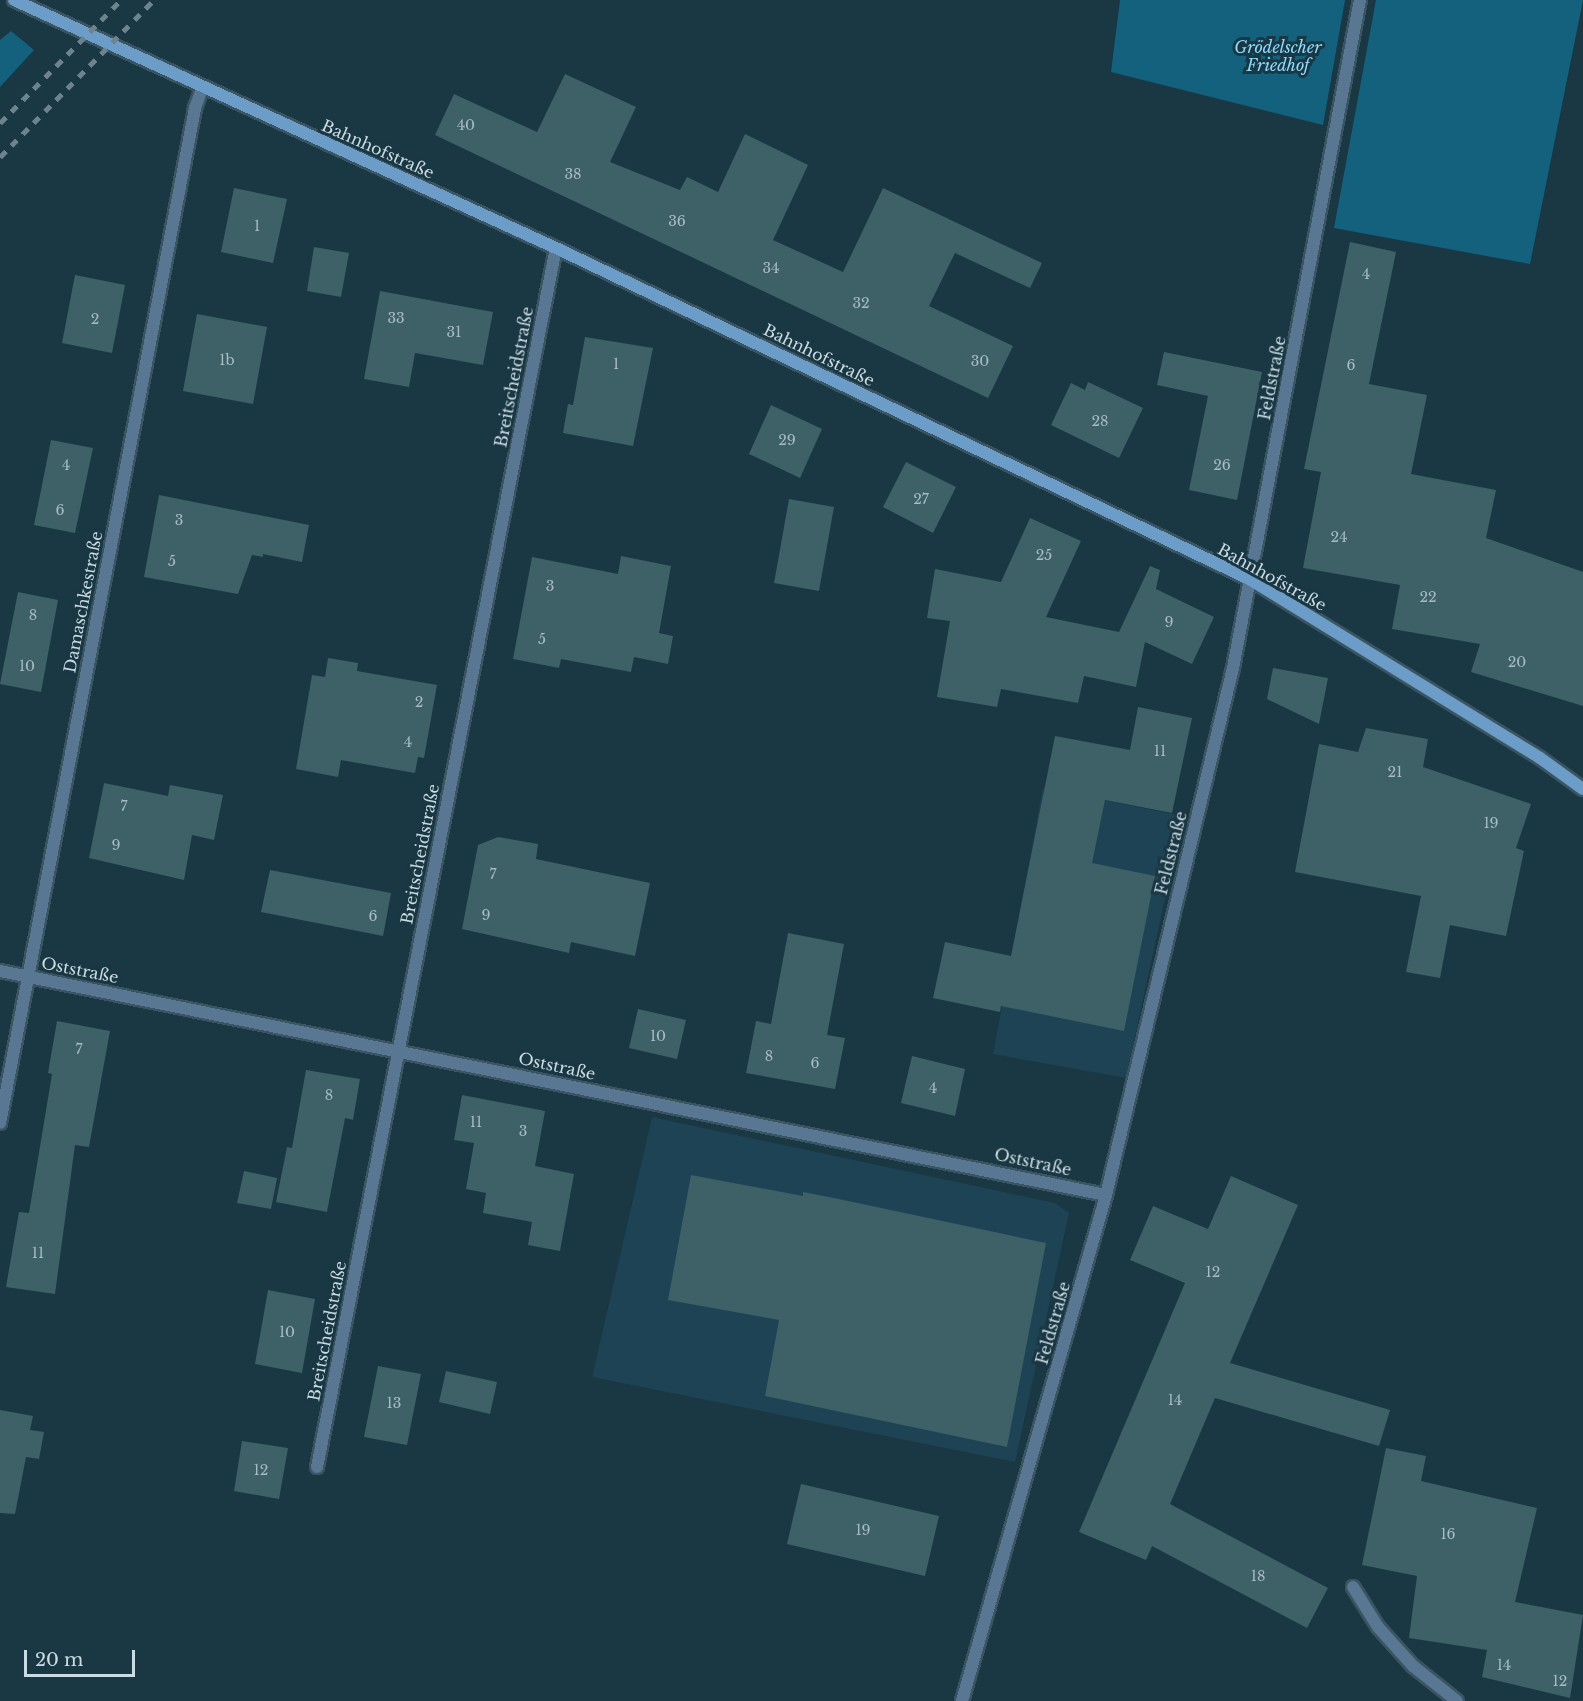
<!DOCTYPE html>
<html>
<head>
<meta charset="utf-8">
<style>
  body { margin:0 }
  #map { position:relative; width:1583px; height:1701px; overflow:hidden; background:#1a3744; font-family:"Libre Baskerville",serif }
  div>[style] { position:absolute }
  .built>* { inset:0; background:#1e4354 }
  .green>* { inset:0; background:#13617d }
  .building>* { inset:0; background:#3d6167 }
  .roads { filter:drop-shadow(2px 0 #3a5561) drop-shadow(-2px 0 #3a5561) drop-shadow(0 2px #3a5561) drop-shadow(0 -2px #3a5561) }
  .lane>* { height:12px; margin:-6px; padding:0 6px; transform-origin:6px; border-radius:6px; background:#597792 }
  .street>* { height:12px; margin:-6px; padding:0 6px; transform-origin:6px; border-radius:6px; background:#597792 }
  .secondary>* { height:12px; margin:-6px; padding:0 6px; transform-origin:6px; border-radius:6px; background:#6c9cc8 }
  .rail>* { height:4.5px; margin-top:-2.25px; transform-origin:0; background:repeating-linear-gradient(90deg,#6d848e 0 8px,transparent 0 16px) }
  span { translate:-50% -50%; white-space:nowrap; text-align:center; line-height:1.15; -webkit-text-stroke:6px #1a3744; paint-order:stroke }
  .number-label { font-size:14px; color:#a8bcc4 }
  .number-label span { -webkit-text-stroke-width:0 }
  .park-label { font-size:16px; color:#8ddbfe; font-style:italic }
  .street-label { font-size:16px; color:#cbdbe3 }
  .scale { position:absolute; left:24px; top:1650px; width:111px; height:27px; box-sizing:border-box; border:3px solid #cbdbe3; border-top:0; padding-left:8px; font-size:18px; line-height:21px; white-space:nowrap; color:#cbdbe3; -webkit-text-stroke:4px #1a3744; paint-order:stroke }
</style>
</head>
<body>
<div id="map">
  <div class="built">
    <div style="clip-path:polygon(1043px 788px,1183px 816px,1126px 1078px,993px 1054px)"></div>
    <div style="clip-path:polygon(652px 1117px,1055px 1203px,1069px 1213px,1015px 1462px,592px 1377px)"></div>
  </div>
  <div class="green">
    <div style="clip-path:polygon(1120px 0,1345px 0,1323px 125px,1111px 72px)"></div>
    <div style="clip-path:polygon(1376px 0,1583px 0,1530px 264px,1334px 228px)"></div>
    <div style="clip-path:polygon(11px 31px,34px 50px,0 87px,0 40px)"></div>
  </div>
  <div class="building">
    <div style="clip-path:polygon(565px 74px,636px 107px,610px 162px,680px 190px,687px 177px,718px 192px,745px 134px,808px 165px,773px 240px,843px 272px,883px 188px,1042px 263px,1030px 288px,955px 253px,929px 306px,1013px 346px,988px 398px,435px 135px,454px 94px,537px 132px)"></div>
    <div style="clip-path:polygon(234px 188px,287px 199px,273px 263px,221px 252px)"></div>
    <div style="clip-path:polygon(1350px 242px,1396px 252px,1369px 384px,1427px 395px,1411px 474px,1496px 490px,1486px 538px,1583px 572px,1583px 706px,1471px 672px,1480px 644px,1392px 629px,1400px 585px,1303px 568px,1321px 472px,1304px 469px)"></div>
    <div style="clip-path:polygon(314px 247px,349px 253px,341px 297px,307px 291px)"></div>
    <div style="clip-path:polygon(75px 275px,125px 285px,112px 353px,62px 343px)"></div>
    <div style="clip-path:polygon(380px 291px,493px 312px,483px 365px,415px 353px,409px 387px,364px 379px)"></div>
    <div style="clip-path:polygon(197px 314px,267px 327px,253px 404px,183px 391px)"></div>
    <div style="clip-path:polygon(585px 337px,653px 348px,633px 446px,563px 433px,568px 404px,573px 405px)"></div>
    <div style="clip-path:polygon(1164px 352px,1262px 372px,1237px 500px,1189px 490px,1208px 396px,1157px 385px)"></div>
    <div style="clip-path:polygon(1088px 382px,1143px 408px,1119px 458px,1051px 425px,1071px 383px,1085px 390px)"></div>
    <div style="clip-path:polygon(771px 405px,822px 429px,800px 478px,749px 454px)"></div>
    <div style="clip-path:polygon(51px 440px,93px 448px,75px 533px,34px 525px)"></div>
    <div style="clip-path:polygon(906px 462px,956px 487px,933px 533px,883px 507px)"></div>
    <div style="clip-path:polygon(159px 495px,309px 525px,302px 562px,263px 554px,263px 557px,252px 555px,238px 594px,144px 577px)"></div>
    <div style="clip-path:polygon(789px 499px,834px 507px,819px 591px,774px 583px)"></div>
    <div style="clip-path:polygon(1030px 518px,1081px 541px,1046px 617px,1119px 632px,1150px 566px,1160px 570px,1156px 589px,1214px 617px,1192px 664px,1145px 642px,1136px 687px,1084px 676px,1078px 703px,1001px 689px,997px 707px,937px 697px,950px 621px,927px 618px,935px 569px,1001px 582px)"></div>
    <div style="clip-path:polygon(621px 556px,671px 566px,659px 633px,673px 636px,668px 664px,634px 657px,631px 672px,561px 659px,559px 668px,513px 659px,532px 557px,618px 574px)"></div>
    <div style="clip-path:polygon(18px 592px,58px 600px,41px 692px,0 684px)"></div>
    <div style="clip-path:polygon(328px 658px,358px 663px,357px 671px,437px 685px,424px 758px,418px 757px,415px 773px,341px 760px,338px 777px,296px 769px,312px 675px,325px 677px)"></div>
    <div style="clip-path:polygon(1273px 668px,1328px 678px,1319px 724px,1267px 699px)"></div>
    <div style="clip-path:polygon(1138px 707px,1192px 718px,1172px 813px,1105px 800px,1092px 863px,1155px 876px,1124px 1031px,1001px 1006px,1000px 1012px,933px 998px,945px 942px,1011px 956px,1055px 736px,1130px 750px)"></div>
    <div style="clip-path:polygon(1366px 728px,1428px 739px,1423px 767px,1531px 804px,1516px 848px,1524px 851px,1506px 936px,1450px 925px,1440px 978px,1406px 972px,1421px 896px,1295px 872px,1319px 744px,1358px 752px)"></div>
    <div style="clip-path:polygon(104px 783px,168px 796px,170px 785px,223px 795px,214px 840px,192px 835px,184px 880px,89px 858px)"></div>
    <div style="clip-path:polygon(498px 837px,538px 844px,536px 859px,650px 883px,635px 956px,571px 942px,569px 953px,462px 929px,478px 845px)"></div>
    <div style="clip-path:polygon(270px 870px,391px 893px,383px 936px,261px 912px)"></div>
    <div style="clip-path:polygon(788px 933px,844px 944px,827px 1035px,845px 1038px,835px 1089px,746px 1073px,756px 1021px,771px 1024px)"></div>
    <div style="clip-path:polygon(638px 1009px,686px 1020px,677px 1059px,629px 1048px)"></div>
    <div style="clip-path:polygon(57px 1021px,110px 1031px,89px 1147px,75px 1145px,55px 1294px,6px 1287px,19px 1212px,29px 1213px,52px 1074px,48px 1073px)"></div>
    <div style="clip-path:polygon(912px 1056px,965px 1069px,955px 1116px,901px 1103px)"></div>
    <div style="clip-path:polygon(306px 1070px,360px 1079px,353px 1120px,345px 1118px,327px 1212px,276px 1202px,287px 1147px,292px 1148px)"></div>
    <div style="clip-path:polygon(462px 1095px,545px 1111px,535px 1166px,574px 1174px,560px 1251px,528px 1245px,532px 1222px,483px 1213px,486px 1193px,466px 1189px,474px 1143px,454px 1140px)"></div>
    <div style="clip-path:polygon(244px 1171px,277px 1178px,271px 1209px,237px 1203px)"></div>
    <div style="clip-path:polygon(691px 1175px,803px 1196px,803px 1192px,834px 1198px,1046px 1243px,1007px 1447px,765px 1396px,779px 1320px,668px 1300px)"></div>
    <div style="clip-path:polygon(1231px 1176px,1298px 1205px,1230px 1363px,1390px 1410px,1379px 1446px,1215px 1398px,1170px 1504px,1328px 1588px,1307px 1628px,1152px 1546px,1146px 1560px,1079px 1532px,1185px 1283px,1130px 1260px,1153px 1206px,1208px 1229px)"></div>
    <div style="clip-path:polygon(268px 1290px,315px 1299px,302px 1373px,255px 1364px)"></div>
    <div style="clip-path:polygon(378px 1366px,421px 1374px,407px 1445px,364px 1437px)"></div>
    <div style="clip-path:polygon(446px 1371px,497px 1382px,490px 1414px,439px 1402px)"></div>
    <div style="clip-path:polygon(0 1410px,33px 1416px,30px 1430px,44px 1432px,39px 1459px,26px 1457px,15px 1514px,0 1513px)"></div>
    <div style="clip-path:polygon(242px 1441px,288px 1448px,279px 1499px,234px 1491px)"></div>
    <div style="clip-path:polygon(1386px 1448px,1426px 1456px,1421px 1481px,1537px 1508px,1515px 1602px,1583px 1615px,1570px 1698px,1482px 1677px,1487px 1650px,1409px 1638px,1417px 1576px,1362px 1565px)"></div>
    <div style="clip-path:polygon(801px 1484px,939px 1516px,925px 1576px,787px 1544px)"></div>
  </div>
  <div class="roads">
    <div class="lane">
      <div style="left:1353px;top:1587px;width:47px;rotate:58deg"></div>
      <div style="left:1378px;top:1627px;width:52px;rotate:48.1deg"></div>
      <div style="left:1413px;top:1666px;width:56px;rotate:38.5deg"></div>
    </div>
    <div class="street">
      <div style="left:0;top:971px;width:1128px;rotate:11.45deg"></div>
      <div style="left:0;top:1123px;width:1034px;rotate:-79.12deg"></div>
      <div style="left:195px;top:108px;width:20px;rotate:-70deg"></div>
      <div style="left:317px;top:1467px;width:1242px;rotate:-78.91deg"></div>
      <div style="left:962px;top:1701px;width:526px;rotate:-74.11deg"></div>
      <div style="left:1106px;top:1195px;width:542px;rotate:-76.45deg"></div>
      <div style="left:1233px;top:668px;width:680px;rotate:-79.24deg"></div>
    </div>
    <div class="secondary">
      <div style="left:14px;top:0;width:596px;rotate:24.59deg"></div>
      <div style="left:556px;top:248px;width:770px;rotate:25.53deg"></div>
      <div style="left:1251px;top:580px;width:339px;rotate:31.6deg"></div>
      <div style="left:1540px;top:758px;width:53px;rotate:35.8deg"></div>
    </div>
  </div>
  <div class="rail">
    <div style="left:0;top:123px;width:173px;rotate:-45.5deg"></div>
    <div style="left:0;top:157px;width:220px;rotate:-45.6deg"></div>
  </div>
  <div class="number-label">
    <span style="left:466px;top:125px">40</span>
    <span style="left:573px;top:174px">38</span>
    <span style="left:677px;top:221px">36</span>
    <span style="left:257px;top:226px">1</span>
    <span style="left:771px;top:268px">34</span>
    <span style="left:1366px;top:274px">4</span>
    <span style="left:861px;top:303px">32</span>
    <span style="left:396px;top:318px">33</span>
    <span style="left:95px;top:319px">2</span>
    <span style="left:454px;top:332px">31</span>
    <span style="left:227px;top:360px">1b</span>
    <span style="left:980px;top:361px">30</span>
    <span style="left:616px;top:364px">1</span>
    <span style="left:1351px;top:365px">6</span>
    <span style="left:1100px;top:421px">28</span>
    <span style="left:787px;top:440px">29</span>
    <span style="left:66px;top:465px">4</span>
    <span style="left:1222px;top:465px">26</span>
    <span style="left:921px;top:499px">27</span>
    <span style="left:60px;top:510px">6</span>
    <span style="left:179px;top:520px">3</span>
    <span style="left:1339px;top:537px">24</span>
    <span style="left:1044px;top:555px">25</span>
    <span style="left:172px;top:561px">5</span>
    <span style="left:550px;top:586px">3</span>
    <span style="left:1428px;top:597px">22</span>
    <span style="left:33px;top:615px">8</span>
    <span style="left:1169px;top:622px">9</span>
    <span style="left:542px;top:639px">5</span>
    <span style="left:1517px;top:662px">20</span>
    <span style="left:27px;top:666px">10</span>
    <span style="left:419px;top:702px">2</span>
    <span style="left:408px;top:742px">4</span>
    <span style="left:1160px;top:751px">11</span>
    <span style="left:1395px;top:772px">21</span>
    <span style="left:124px;top:806px">7</span>
    <span style="left:1491px;top:823px">19</span>
    <span style="left:116px;top:845px">9</span>
    <span style="left:493px;top:874px">7</span>
    <span style="left:486px;top:915px">9</span>
    <span style="left:373px;top:916px">6</span>
    <span style="left:658px;top:1036px">10</span>
    <span style="left:79px;top:1049px">7</span>
    <span style="left:769px;top:1056px">8</span>
    <span style="left:815px;top:1063px">6</span>
    <span style="left:933px;top:1088px">4</span>
    <span style="left:329px;top:1095px">8</span>
    <span style="left:476px;top:1122px">11</span>
    <span style="left:523px;top:1131px">3</span>
    <span style="left:38px;top:1253px">11</span>
    <span style="left:1213px;top:1272px">12</span>
    <span style="left:287px;top:1332px">10</span>
    <span style="left:1175px;top:1400px">14</span>
    <span style="left:394px;top:1403px">13</span>
    <span style="left:261px;top:1470px">12</span>
    <span style="left:863px;top:1530px">19</span>
    <span style="left:1448px;top:1534px">16</span>
    <span style="left:1258px;top:1576px">18</span>
    <span style="left:1504px;top:1665px">14</span>
    <span style="left:1560px;top:1681px">12</span>
  </div>
  <div class="park-label">
    <span style="left:1278px;top:56px">Grödelscher<br>Friedhof</span>
  </div>
  <div class="street-label">
    <span style="left:378px;top:149px;rotate:24deg">Bahnhofstraße</span>
    <span style="left:819px;top:355px;rotate:26deg">Bahnhofstraße</span>
    <span style="left:514px;top:377px;rotate:-79deg">Breitscheidstraße</span>
    <span style="left:1272px;top:378px;rotate:-79deg">Feldstraße</span>
    <span style="left:1272px;top:577px;rotate:29deg">Bahnhofstraße</span>
    <span style="left:83px;top:602px;rotate:-79deg">Damaschkestraße</span>
    <span style="left:1171px;top:853px;rotate:-76deg">Feldstraße</span>
    <span style="left:420px;top:854px;rotate:-79deg">Breitscheidstraße</span>
    <span style="left:80px;top:970px;rotate:11deg">Oststraße</span>
    <span style="left:557px;top:1066px;rotate:12deg">Oststraße</span>
    <span style="left:1033px;top:1162px;rotate:12deg">Oststraße</span>
    <span style="left:1053px;top:1323px;rotate:-74deg">Feldstraße</span>
    <span style="left:327px;top:1331px;rotate:-79deg">Breitscheidstraße</span>
  </div>
  <div class="scale">20 m</div>
</div>
</body>
</html>
